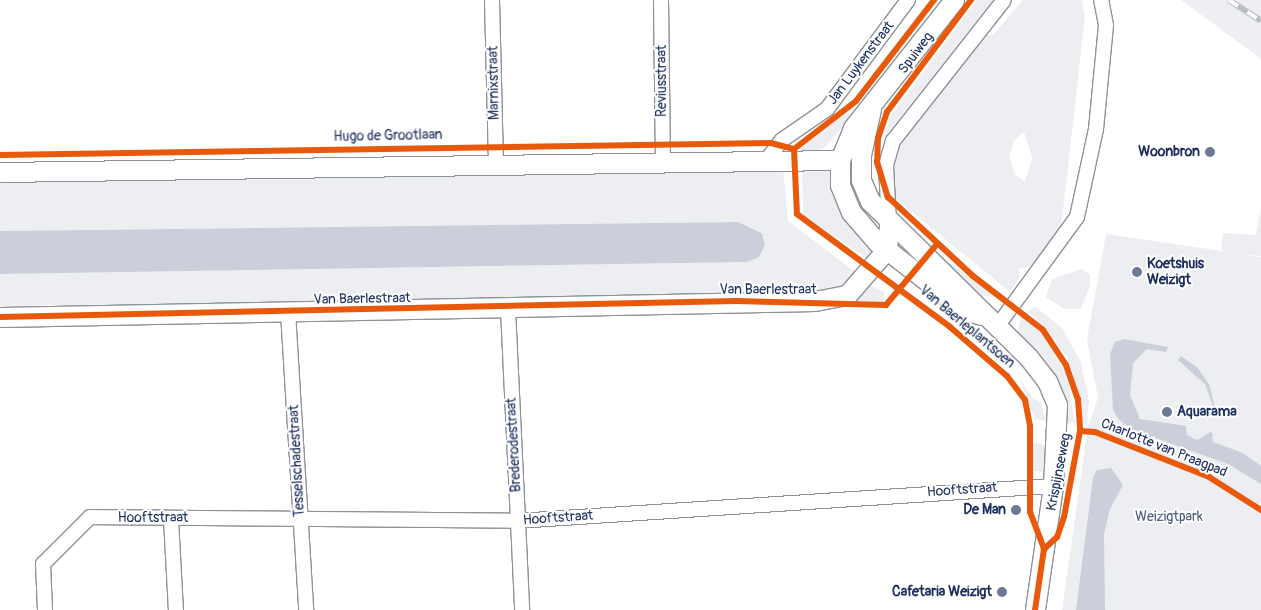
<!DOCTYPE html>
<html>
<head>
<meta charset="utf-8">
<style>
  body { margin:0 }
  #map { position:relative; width:1261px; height:610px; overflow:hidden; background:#fff; font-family:Pangolin,sans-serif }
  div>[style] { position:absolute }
  .built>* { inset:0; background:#edeff3 }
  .green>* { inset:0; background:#edeef2 }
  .water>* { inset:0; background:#cbcfda }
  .roads { filter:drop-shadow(1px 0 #8e929a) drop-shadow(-1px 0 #8e929a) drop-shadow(0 1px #8e929a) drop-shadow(0 -1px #8e929a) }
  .street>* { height:14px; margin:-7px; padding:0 7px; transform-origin:7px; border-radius:7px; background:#fff }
  .secondary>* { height:19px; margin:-9.5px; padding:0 9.5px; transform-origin:9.5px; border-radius:9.5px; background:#fff }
  .rail>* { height:5.5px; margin-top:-2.75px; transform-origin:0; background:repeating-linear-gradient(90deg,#fff 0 11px,#b9bcc1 0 22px); box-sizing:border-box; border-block:1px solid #b9bcc1 }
  .cycleway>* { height:6px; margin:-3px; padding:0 3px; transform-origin:3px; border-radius:3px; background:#e8590c }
  .dots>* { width:14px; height:14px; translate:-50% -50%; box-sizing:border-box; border:2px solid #fff; border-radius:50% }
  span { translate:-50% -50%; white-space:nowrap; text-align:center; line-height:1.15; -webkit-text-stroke:4px #fff; paint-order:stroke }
  .street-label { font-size:14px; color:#1b2f5e }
  .poi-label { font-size:14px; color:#1b2f5e; font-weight:700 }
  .right { translate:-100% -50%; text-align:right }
  .left { translate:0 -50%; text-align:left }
  .park-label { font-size:14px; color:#4c5c80 }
</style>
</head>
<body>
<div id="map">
  <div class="built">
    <div style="clip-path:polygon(1181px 0,1261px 0,1261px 59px)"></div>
  </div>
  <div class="green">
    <div style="clip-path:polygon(977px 0,993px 0,884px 138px,890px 117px)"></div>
    <div style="clip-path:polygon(evenodd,1023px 0,1082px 0,1085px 17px,1061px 228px,1034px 265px,1019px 269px,1019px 278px,1010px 292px,896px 199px,892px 163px,899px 147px,986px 35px,993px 35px,1023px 0,1024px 132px,1032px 158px,1025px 182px,1015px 174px,1009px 157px,1014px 141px,1024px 132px)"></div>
    <div style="clip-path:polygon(858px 111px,823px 149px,800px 156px,800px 149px,842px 115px)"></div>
    <div style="clip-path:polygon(783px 167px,788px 221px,858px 274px,832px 294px,0 306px,0 274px,747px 262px,765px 245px,762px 232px,738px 222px,0 231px,0 180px)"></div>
    <div style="clip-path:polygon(830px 167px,876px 248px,868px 260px,803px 214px,802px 169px)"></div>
    <div style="clip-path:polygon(1261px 207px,1261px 256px,1242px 254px,1261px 257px,1261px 610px,1062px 610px,1088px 426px,1098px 398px,1087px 339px,1106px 234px,1229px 252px,1221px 250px,1223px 233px,1256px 235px)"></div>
    <div style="clip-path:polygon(947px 260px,950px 262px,997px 297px,979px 296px,943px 265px)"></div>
    <div style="clip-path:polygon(1082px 269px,1090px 275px,1090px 286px,1081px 309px,1064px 309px,1046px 297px,1052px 279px)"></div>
    <div style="clip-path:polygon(865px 283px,884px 292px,884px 302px,853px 302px)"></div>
    <div style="clip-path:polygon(1036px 307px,1062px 328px,1081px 362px,1089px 401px,1087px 425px,1081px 423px,1081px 402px,1068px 359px,1047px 329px,1027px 311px)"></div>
    <div style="clip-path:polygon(1022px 315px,1043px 335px,1066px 372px,1075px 423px,1068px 424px,1056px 375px,1017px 333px)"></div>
    <div style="clip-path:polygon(1019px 378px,1032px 397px,1041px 403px,1046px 421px,1035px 419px)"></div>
    <div style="clip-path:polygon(1033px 443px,1047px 445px,1044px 472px,1033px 471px)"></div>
  </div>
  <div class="water">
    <div style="clip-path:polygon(738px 222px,762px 233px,765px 245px,759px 257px,747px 262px,0 274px,0 231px)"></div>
    <div style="clip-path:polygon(1124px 339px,1168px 347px,1166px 352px,1147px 349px,1133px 363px,1130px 395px,1140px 419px,1186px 426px,1187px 435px,1197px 440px,1212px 431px,1213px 442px,1243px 453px,1261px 466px,1261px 484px,1228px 464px,1133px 430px,1119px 420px,1113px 410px,1110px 354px,1115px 342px)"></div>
    <div style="clip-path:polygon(1181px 356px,1198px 368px,1210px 386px,1216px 415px,1205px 384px,1178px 360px)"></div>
    <div style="clip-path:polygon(1111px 468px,1123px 485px,1110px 509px,1104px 534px,1105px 610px,1076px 610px,1093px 478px,1097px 470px)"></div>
  </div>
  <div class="roads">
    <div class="street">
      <div style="left:492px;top:0;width:166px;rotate:88.6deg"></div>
      <div style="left:661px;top:0;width:163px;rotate:89.3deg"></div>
      <div style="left:766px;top:161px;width:26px;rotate:-53deg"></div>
      <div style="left:782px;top:140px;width:55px;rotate:-34.6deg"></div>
      <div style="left:827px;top:109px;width:136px;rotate:-53.4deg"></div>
      <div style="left:889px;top:223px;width:58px;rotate:-93deg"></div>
      <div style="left:886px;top:165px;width:25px;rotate:-74deg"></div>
      <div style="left:893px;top:141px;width:179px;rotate:-51.8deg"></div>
      <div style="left:508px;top:309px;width:301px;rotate:87.3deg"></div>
      <div style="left:288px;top:312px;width:299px;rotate:86.5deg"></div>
      <div style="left:996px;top:328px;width:137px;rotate:-53.9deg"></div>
      <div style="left:1077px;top:217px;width:90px;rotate:-77.8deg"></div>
      <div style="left:1096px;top:129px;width:104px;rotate:-84.5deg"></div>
      <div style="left:1106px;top:25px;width:25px;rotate:-101deg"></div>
      <div style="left:171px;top:519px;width:91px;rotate:86.9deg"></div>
      <div style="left:45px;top:610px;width:46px;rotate:-92.5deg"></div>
      <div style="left:43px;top:564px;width:66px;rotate:-45deg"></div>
      <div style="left:90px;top:517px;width:427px;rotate:0.5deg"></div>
      <div style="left:517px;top:521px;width:537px;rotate:-3.74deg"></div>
    </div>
    <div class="secondary">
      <div style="left:954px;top:0;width:163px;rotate:128.3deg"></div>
      <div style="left:853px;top:128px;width:35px;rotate:112deg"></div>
      <div style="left:840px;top:160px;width:25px;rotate:90deg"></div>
      <div style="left:840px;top:185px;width:29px;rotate:68deg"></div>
      <div style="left:851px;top:212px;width:40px;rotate:49deg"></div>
      <div style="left:877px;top:242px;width:109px;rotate:37.9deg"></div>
      <div style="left:963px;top:309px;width:19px;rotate:18deg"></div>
      <div style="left:871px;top:109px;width:47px;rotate:102.3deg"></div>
      <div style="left:861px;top:155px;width:25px;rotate:90deg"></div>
      <div style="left:861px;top:180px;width:23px;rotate:67deg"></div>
      <div style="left:870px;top:201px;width:223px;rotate:44.6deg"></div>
      <div style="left:1029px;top:358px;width:29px;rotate:52deg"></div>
      <div style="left:1047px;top:381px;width:26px;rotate:67deg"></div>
      <div style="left:1057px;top:405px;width:81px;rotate:92.8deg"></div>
      <div style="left:1053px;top:486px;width:125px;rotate:98.3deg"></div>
      <div style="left:0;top:172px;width:840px;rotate:-0.82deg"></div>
      <div style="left:0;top:317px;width:815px;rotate:-1.12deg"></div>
      <div style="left:815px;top:301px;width:33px;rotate:-11deg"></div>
      <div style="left:847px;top:295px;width:61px;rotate:-49deg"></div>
      <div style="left:887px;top:249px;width:25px;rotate:-85deg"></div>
    </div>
  </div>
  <div class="rail">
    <div style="left:1229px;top:0;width:38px;rotate:33deg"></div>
  </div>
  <div class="cycleway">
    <div style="left:971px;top:0;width:140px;rotate:126.9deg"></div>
    <div style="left:887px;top:112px;width:28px;rotate:109deg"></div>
    <div style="left:878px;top:138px;width:24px;rotate:92deg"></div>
    <div style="left:877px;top:162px;width:37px;rotate:73deg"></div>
    <div style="left:888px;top:197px;width:116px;rotate:42.9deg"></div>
    <div style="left:973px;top:276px;width:88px;rotate:37.6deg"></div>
    <div style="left:1043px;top:330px;width:42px;rotate:56.7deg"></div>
    <div style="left:1066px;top:365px;width:36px;rotate:71deg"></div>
    <div style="left:1078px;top:399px;width:32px;rotate:86deg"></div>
    <div style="left:1080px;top:431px;width:87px;rotate:100.5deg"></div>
    <div style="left:1064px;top:517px;width:21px;rotate:109deg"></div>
    <div style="left:1057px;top:537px;width:18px;rotate:137deg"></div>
    <div style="left:794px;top:149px;width:65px;rotate:87.4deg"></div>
    <div style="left:797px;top:214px;width:190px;rotate:36.4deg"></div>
    <div style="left:950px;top:327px;width:75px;rotate:40.7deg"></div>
    <div style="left:1007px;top:376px;width:30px;rotate:53deg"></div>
    <div style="left:1025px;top:400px;width:26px;rotate:79deg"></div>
    <div style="left:1030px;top:426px;width:86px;rotate:90deg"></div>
    <div style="left:1030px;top:512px;width:40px;rotate:69deg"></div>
    <div style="left:1044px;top:549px;width:62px;rotate:98.4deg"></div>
    <div style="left:0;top:155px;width:771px;rotate:-0.89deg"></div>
    <div style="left:771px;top:143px;width:24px;rotate:15deg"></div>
    <div style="left:794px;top:149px;width:78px;rotate:-37.7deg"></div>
    <div style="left:856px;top:101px;width:128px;rotate:-52.3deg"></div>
    <div style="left:0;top:317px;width:736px;rotate:-1.25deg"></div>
    <div style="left:736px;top:301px;width:150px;rotate:1.5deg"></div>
    <div style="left:886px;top:305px;width:80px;rotate:-50.1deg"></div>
    <div style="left:1080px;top:431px;width:15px;rotate:4deg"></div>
    <div style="left:1095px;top:432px;width:123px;rotate:21.5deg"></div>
    <div style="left:1209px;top:477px;width:62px;rotate:32.4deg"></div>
  </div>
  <div class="dots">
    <div style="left:1210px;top:152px;background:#6b7896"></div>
    <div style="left:1137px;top:272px;background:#6b7896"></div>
    <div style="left:1167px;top:412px;background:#6b7896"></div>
    <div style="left:1016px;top:510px;background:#6b7896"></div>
    <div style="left:1002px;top:592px;background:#6b7896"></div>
  </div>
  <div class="street-label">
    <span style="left:916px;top:53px;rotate:-53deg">Spuiweg</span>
    <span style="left:861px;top:63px;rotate:-53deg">Jan Luykenstraat</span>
    <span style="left:662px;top:81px;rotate:-90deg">Reviusstraat</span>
    <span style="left:494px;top:83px;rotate:-91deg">Marnixstraat</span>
    <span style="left:388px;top:136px;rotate:-1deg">Hugo de Grootlaan</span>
    <span style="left:768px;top:290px">Van Baerlestraat</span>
    <span style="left:362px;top:299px;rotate:-1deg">Van Baerlestraat</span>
    <span style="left:967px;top:327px;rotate:40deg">Van Baerleplantsoen</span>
    <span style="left:514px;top:445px;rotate:-93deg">Brederodestraat</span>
    <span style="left:1164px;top:448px;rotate:22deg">Charlotte van Praagpad</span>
    <span style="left:297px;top:461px;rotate:-93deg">Tesselschadestraat</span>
    <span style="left:1059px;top:472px;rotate:-79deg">Krispijnseweg</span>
    <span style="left:962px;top:490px;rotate:-4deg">Hooftstraat</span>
    <span style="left:153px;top:518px">Hooftstraat</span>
    <span style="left:558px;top:518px;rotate:-4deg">Hooftstraat</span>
  </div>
  <div class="poi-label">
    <span class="right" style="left:1200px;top:152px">Woonbron</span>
    <span class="left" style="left:1147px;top:272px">Koetshuis<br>Weizigt</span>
    <span class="left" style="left:1177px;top:412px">Aquarama</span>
    <span class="right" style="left:1006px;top:510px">De Man</span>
    <span class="right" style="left:992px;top:592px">Cafetaria Weizigt</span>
  </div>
  <div class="park-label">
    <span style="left:1169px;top:517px">Weizigtpark</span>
  </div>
</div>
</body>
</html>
